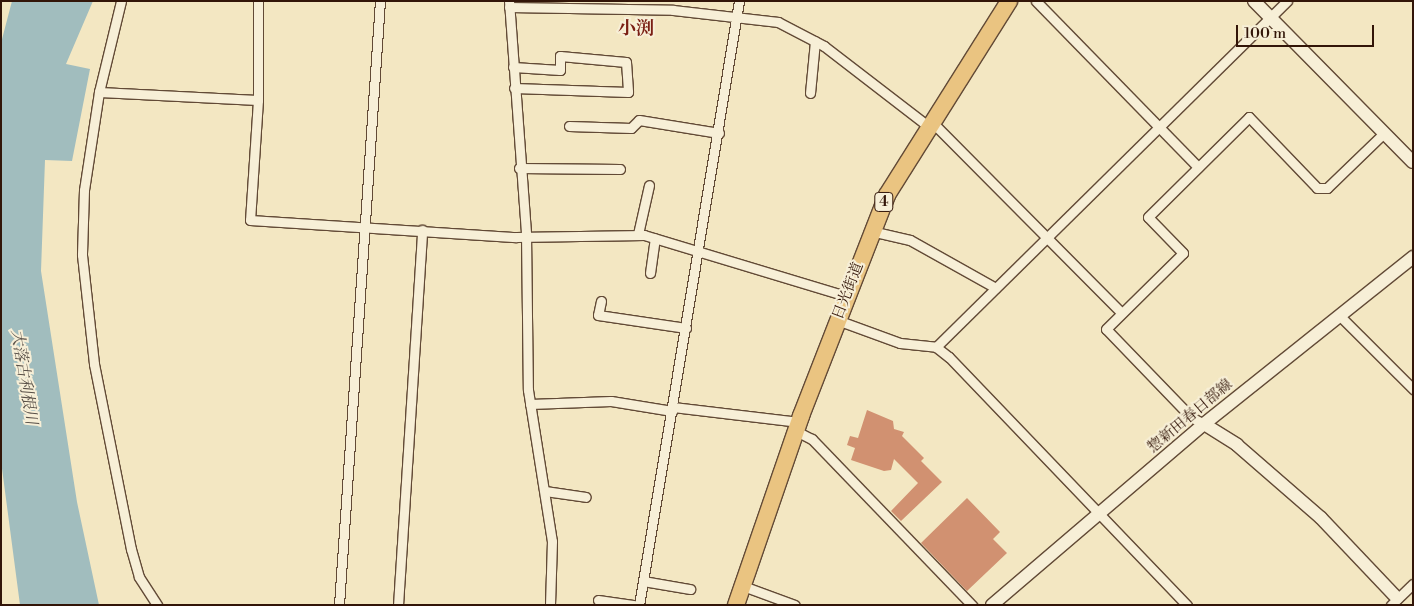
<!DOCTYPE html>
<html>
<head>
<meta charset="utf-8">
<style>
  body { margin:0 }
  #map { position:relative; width:1414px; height:606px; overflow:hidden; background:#f3e7c2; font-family:"Libre Bodoni","Noto Serif JP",serif }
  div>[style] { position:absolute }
  .water>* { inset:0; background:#a1bdbe }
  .building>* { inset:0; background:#d19171 }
  .roads { filter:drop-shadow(1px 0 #624a36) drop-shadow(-1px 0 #624a36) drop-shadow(0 1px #624a36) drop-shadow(0 -1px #624a36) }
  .street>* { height:9px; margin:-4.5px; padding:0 4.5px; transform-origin:4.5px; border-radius:4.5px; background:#f7efd7 }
  .secondary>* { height:12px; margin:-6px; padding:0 6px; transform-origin:6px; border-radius:6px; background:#f7efd7 }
  .highway>* { height:16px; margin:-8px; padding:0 8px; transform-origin:8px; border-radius:8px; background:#eac481 }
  span { translate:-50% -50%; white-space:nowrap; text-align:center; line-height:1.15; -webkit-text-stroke:4px #f7efd7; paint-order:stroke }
  .shield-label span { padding:1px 4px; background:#f7efd7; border:1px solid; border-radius:4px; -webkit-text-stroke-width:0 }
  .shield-label { font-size:14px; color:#321508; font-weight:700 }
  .street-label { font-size:15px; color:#321508 }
  .water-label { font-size:16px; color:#595048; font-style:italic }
  .quarter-label { font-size:18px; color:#7a1f14; font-weight:700 }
  .frame { position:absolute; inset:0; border:2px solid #321508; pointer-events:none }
  .scale { position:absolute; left:1236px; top:25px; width:138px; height:22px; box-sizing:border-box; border:2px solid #321508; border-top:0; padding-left:6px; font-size:15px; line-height:18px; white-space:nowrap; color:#321508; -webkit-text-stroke:4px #f7efd7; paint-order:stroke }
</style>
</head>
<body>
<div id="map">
  <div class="water">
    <div style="clip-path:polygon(12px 1px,93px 1px,66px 64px,90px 69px,72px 161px,45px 160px,41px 271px,77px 502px,99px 605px,20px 605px,1px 461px,1px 43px)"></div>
  </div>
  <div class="building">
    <div style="clip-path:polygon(867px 410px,893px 421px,894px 429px,904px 432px,902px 436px,924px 458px,921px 461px,942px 482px,901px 521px,891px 511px,918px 483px,894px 459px,891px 470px,884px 471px,851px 460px,855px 448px,847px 445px,850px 436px,858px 438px)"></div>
    <div style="clip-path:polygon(967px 498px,1000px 532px,993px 539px,1007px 553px,967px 591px,921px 543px)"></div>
  </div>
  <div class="roads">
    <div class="street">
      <div style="left:121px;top:1px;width:94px;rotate:103.6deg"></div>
      <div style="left:99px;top:92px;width:99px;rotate:98.7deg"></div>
      <div style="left:84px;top:190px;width:65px;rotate:91.8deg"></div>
      <div style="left:82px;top:255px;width:110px;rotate:83.7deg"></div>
      <div style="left:94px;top:364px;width:189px;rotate:78.7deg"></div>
      <div style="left:131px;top:549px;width:29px;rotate:74deg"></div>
      <div style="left:139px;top:577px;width:33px;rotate:57deg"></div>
      <div style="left:258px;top:1px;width:99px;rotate:90deg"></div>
      <div style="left:258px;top:100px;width:120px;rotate:93.8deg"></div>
      <div style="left:250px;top:220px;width:267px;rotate:3.7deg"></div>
      <div style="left:516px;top:237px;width:128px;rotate:-0.9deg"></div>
      <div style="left:644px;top:235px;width:211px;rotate:16.8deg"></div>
      <div style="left:509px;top:1px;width:234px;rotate:85.8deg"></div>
      <div style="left:526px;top:234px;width:156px;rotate:89.3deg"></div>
      <div style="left:528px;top:390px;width:153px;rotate:81deg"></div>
      <div style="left:552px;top:541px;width:64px;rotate:91.8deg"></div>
      <div style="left:1036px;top:1px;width:232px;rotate:45.7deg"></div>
      <div style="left:509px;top:7px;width:164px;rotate:1deg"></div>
      <div style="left:673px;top:10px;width:106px;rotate:6.5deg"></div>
      <div style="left:778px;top:22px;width:52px;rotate:27.6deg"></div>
      <div style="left:824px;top:46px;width:133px;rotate:37.6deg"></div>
      <div style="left:513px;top:67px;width:47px;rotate:3.7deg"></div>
      <div style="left:560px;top:70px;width:14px;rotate:-90deg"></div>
      <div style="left:560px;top:56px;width:66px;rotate:5.2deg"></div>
      <div style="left:626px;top:62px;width:30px;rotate:86deg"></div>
      <div style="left:628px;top:92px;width:114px;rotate:-178deg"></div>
      <div style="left:99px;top:92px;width:159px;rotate:2.9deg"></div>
      <div style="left:810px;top:93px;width:52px;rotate:-84.5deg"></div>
      <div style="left:932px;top:122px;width:269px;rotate:45.2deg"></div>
      <div style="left:569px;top:126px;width:62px;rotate:1.8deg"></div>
      <div style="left:631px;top:128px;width:11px;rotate:-45deg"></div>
      <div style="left:639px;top:120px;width:81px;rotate:9.2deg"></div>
      <div style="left:519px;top:168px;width:101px;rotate:0.6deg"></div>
      <div style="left:871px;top:231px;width:40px;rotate:13deg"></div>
      <div style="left:910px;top:240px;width:98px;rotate:29.2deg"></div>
      <div style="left:638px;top:234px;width:50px;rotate:-77.3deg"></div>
      <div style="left:650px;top:273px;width:35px;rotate:-82deg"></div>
      <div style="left:601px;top:301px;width:14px;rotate:102deg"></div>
      <div style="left:598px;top:315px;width:89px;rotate:8.4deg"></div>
      <div style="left:1339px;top:315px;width:105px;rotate:45deg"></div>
      <div style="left:837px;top:320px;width:67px;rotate:20.1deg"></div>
      <div style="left:900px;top:343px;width:36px;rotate:6deg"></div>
      <div style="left:936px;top:347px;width:16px;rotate:38deg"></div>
      <div style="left:949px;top:357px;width:344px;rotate:46.2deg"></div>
      <div style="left:936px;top:347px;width:493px;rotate:-44.6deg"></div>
      <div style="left:530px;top:404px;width:81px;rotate:-2.1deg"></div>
      <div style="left:611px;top:401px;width:62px;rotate:9.3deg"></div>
      <div style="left:673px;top:407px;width:127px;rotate:6.8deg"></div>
      <div style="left:1204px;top:424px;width:15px;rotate:-152deg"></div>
      <div style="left:1191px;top:417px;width:122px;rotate:-134deg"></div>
      <div style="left:1106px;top:329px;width:108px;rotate:-44.6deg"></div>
      <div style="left:1183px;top:253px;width:50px;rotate:-134.2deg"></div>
      <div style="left:1148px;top:217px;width:142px;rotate:-44.7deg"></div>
      <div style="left:1249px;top:117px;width:98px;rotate:46.2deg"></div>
      <div style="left:1317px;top:188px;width:10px"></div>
      <div style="left:1327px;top:188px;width:79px;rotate:-44deg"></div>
      <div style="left:796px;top:431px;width:18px;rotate:27deg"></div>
      <div style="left:812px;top:439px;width:231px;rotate:46.1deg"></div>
      <div style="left:545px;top:491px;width:41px;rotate:8.3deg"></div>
      <div style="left:643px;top:581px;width:48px;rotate:9.7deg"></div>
      <div style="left:743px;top:586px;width:55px;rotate:20.1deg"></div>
      <div style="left:598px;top:600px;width:37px;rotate:8deg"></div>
      <div style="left:339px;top:605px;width:605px;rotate:-86.12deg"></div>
      <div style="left:398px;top:605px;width:376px;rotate:-86.3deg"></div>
      <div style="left:639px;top:605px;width:612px;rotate:-80.6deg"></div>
      <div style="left:1391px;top:605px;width:30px;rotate:-44deg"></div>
    </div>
    <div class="secondary">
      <div style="left:1254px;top:1px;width:226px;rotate:45.4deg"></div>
      <div style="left:1204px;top:424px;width:39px;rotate:32deg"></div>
      <div style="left:1237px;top:445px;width:111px;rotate:41deg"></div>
      <div style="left:1321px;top:518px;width:110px;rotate:46.5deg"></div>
      <div style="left:992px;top:605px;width:279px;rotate:-40.5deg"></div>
      <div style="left:1204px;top:424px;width:268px;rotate:-38.6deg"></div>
    </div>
    <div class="highway">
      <div style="left:736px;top:605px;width:200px;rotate:-71deg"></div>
      <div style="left:801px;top:416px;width:237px;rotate:-68.7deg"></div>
      <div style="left:887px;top:195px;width:229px;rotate:-57.8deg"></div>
    </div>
  </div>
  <div class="shield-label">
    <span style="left:884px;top:202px">4</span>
  </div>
  <div class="street-label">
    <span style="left:848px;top:291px;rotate:-69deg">日光街道</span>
    <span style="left:1190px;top:416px;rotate:-40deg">惣新田春日部線</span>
  </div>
  <div class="water-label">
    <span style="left:24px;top:377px;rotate:81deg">大落古利根川</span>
  </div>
  <div class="quarter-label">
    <span style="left:636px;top:29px">小渕</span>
  </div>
  <div class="frame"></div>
  <div class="scale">100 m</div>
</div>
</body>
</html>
